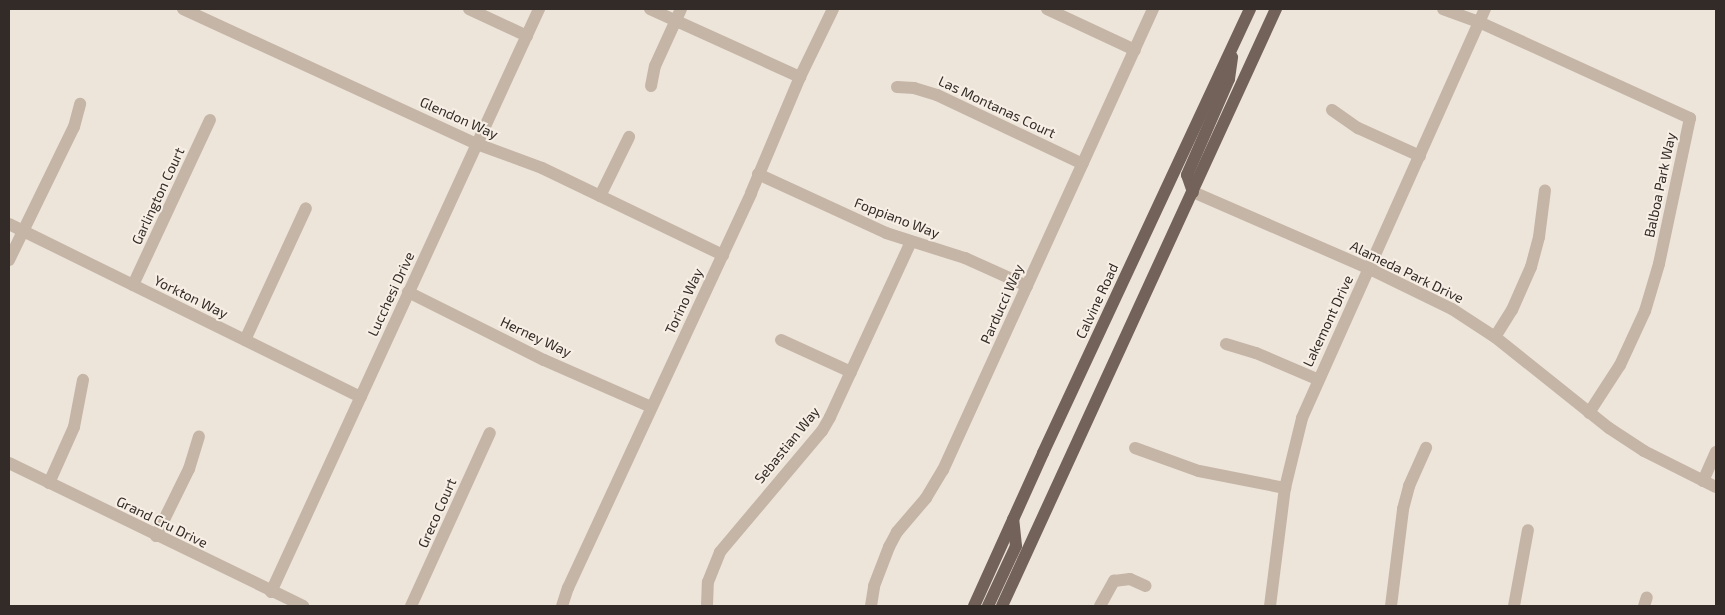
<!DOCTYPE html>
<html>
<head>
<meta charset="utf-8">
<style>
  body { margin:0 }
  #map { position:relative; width:1725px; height:615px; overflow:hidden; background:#eee5da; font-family:"Exo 2",sans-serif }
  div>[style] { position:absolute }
  .minor>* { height:12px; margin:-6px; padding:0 6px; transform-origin:6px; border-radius:6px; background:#c5b5a7 }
  .major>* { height:12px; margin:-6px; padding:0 6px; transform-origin:6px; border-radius:6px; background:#736259 }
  span { translate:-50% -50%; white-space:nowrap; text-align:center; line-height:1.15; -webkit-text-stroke:4px #f7efe5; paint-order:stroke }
  .street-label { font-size:14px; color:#322b27 }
  .frame { position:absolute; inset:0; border:10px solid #322b27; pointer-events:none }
</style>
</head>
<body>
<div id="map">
  <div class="minor">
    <div style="left:183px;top:9px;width:324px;rotate:24.7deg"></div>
    <div style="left:477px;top:144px;width:69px;rotate:20.3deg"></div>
    <div style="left:542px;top:168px;width:201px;rotate:25.7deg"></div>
    <div style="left:469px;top:9px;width:64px;rotate:25deg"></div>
    <div style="left:650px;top:9px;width:165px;rotate:24.4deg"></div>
    <div style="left:1047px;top:9px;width:97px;rotate:25deg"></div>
    <div style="left:1443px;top:9px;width:38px;rotate:20deg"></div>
    <div style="left:1479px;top:22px;width:232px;rotate:24.5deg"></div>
    <div style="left:1690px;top:118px;width:149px;rotate:102deg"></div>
    <div style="left:1659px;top:264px;width:49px;rotate:106.6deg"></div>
    <div style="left:1645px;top:311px;width:60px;rotate:114.8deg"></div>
    <div style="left:1620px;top:365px;width:57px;rotate:122.9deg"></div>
    <div style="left:651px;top:86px;width:20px;rotate:-79deg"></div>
    <div style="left:655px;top:66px;width:63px;rotate:-65.5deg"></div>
    <div style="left:897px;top:87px;width:17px;rotate:3deg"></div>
    <div style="left:914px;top:88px;width:24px;rotate:17deg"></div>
    <div style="left:937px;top:95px;width:161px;rotate:25.3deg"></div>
    <div style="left:1332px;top:110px;width:32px;rotate:35deg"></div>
    <div style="left:1358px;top:128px;width:68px;rotate:24.3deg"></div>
    <div style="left:758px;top:174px;width:141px;rotate:24.7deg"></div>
    <div style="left:886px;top:233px;width:83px;rotate:17.6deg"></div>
    <div style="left:965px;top:258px;width:68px;rotate:24.3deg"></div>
    <div style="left:1193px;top:192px;width:191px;rotate:23.5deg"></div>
    <div style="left:1368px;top:268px;width:93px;rotate:26deg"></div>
    <div style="left:1452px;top:309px;width:51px;rotate:33.1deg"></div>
    <div style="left:1495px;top:337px;width:146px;rotate:38.6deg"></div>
    <div style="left:1609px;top:428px;width:42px;rotate:33.3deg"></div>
    <div style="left:1644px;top:451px;width:80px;rotate:26.6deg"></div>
    <div style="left:600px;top:196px;width:66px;rotate:-63.8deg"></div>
    <div style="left:9px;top:224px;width:392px;rotate:26.2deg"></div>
    <div style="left:9px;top:260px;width:148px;rotate:-64deg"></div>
    <div style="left:74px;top:127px;width:24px;rotate:-75deg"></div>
    <div style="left:133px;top:285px;width:182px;rotate:-65deg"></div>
    <div style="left:408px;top:292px;width:152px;rotate:26.6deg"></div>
    <div style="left:544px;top:360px;width:117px;rotate:23.7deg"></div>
    <div style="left:1495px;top:337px;width:32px;rotate:-58deg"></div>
    <div style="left:1512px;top:310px;width:47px;rotate:-66.2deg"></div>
    <div style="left:1531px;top:267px;width:31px;rotate:-75deg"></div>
    <div style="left:1539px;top:237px;width:47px;rotate:-82.7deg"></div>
    <div style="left:245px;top:340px;width:145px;rotate:-65.2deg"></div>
    <div style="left:781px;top:340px;width:77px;rotate:24.6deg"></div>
    <div style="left:1226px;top:344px;width:31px;rotate:17deg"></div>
    <div style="left:1256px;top:353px;width:66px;rotate:23.1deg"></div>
    <div style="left:1135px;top:448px;width:68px;rotate:19.8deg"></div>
    <div style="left:1199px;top:471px;width:88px;rotate:11.2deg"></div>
    <div style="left:9px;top:463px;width:327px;rotate:25.9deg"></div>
    <div style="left:1703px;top:481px;width:32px;rotate:-66deg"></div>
    <div style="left:49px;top:483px;width:61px;rotate:-65.9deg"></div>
    <div style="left:74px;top:427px;width:48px;rotate:-79.2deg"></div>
    <div style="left:156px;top:536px;width:75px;rotate:-63.8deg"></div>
    <div style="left:189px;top:469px;width:34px;rotate:-73deg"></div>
    <div style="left:271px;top:592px;width:642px;rotate:-65.31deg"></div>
    <div style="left:411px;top:606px;width:190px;rotate:-65.5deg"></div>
    <div style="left:562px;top:606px;width:19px;rotate:-72deg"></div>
    <div style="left:568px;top:588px;width:435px;rotate:-65.1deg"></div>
    <div style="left:751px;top:193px;width:126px;rotate:-67.1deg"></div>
    <div style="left:800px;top:77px;width:76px;rotate:-64.1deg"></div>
    <div style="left:707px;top:606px;width:24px;rotate:-88deg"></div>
    <div style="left:708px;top:582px;width:32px;rotate:-68deg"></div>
    <div style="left:720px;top:552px;width:158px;rotate:-49.9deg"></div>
    <div style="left:822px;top:431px;width:16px;rotate:-60deg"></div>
    <div style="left:830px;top:417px;width:193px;rotate:-65.2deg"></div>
    <div style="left:871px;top:606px;width:20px;rotate:-81deg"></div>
    <div style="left:874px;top:586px;width:42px;rotate:-69deg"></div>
    <div style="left:889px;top:547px;width:17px;rotate:-62deg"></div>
    <div style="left:897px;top:532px;width:45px;rotate:-49.5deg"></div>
    <div style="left:926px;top:498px;width:33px;rotate:-59deg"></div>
    <div style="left:943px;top:470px;width:507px;rotate:-65.51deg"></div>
    <div style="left:1100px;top:606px;width:29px;rotate:-61deg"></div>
    <div style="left:1114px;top:581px;width:16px;rotate:-7deg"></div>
    <div style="left:1130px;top:579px;width:17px;rotate:24deg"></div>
    <div style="left:1270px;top:606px;width:119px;rotate:-82.8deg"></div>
    <div style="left:1285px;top:488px;width:72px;rotate:-76.3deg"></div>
    <div style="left:1302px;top:418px;width:448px;rotate:-65.9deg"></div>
    <div style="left:1391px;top:606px;width:98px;rotate:-82.9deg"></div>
    <div style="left:1403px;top:509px;width:24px;rotate:-75deg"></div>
    <div style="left:1409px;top:486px;width:42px;rotate:-65.9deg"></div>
    <div style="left:1514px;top:606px;width:77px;rotate:-79.6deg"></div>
    <div style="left:1644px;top:606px;width:9px;rotate:-72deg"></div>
  </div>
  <div class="major">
    <div style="left:1193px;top:192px;width:18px;rotate:-109deg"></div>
    <div style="left:1187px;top:175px;width:105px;rotate:-66.4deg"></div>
    <div style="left:1229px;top:79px;width:22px;rotate:-82deg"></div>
    <div style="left:974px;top:606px;width:168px;rotate:-65.7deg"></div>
    <div style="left:1043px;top:453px;width:490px;rotate:-65deg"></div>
    <div style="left:988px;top:606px;width:66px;rotate:-65deg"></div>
    <div style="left:1016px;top:546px;width:27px;rotate:-96deg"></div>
    <div style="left:1002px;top:606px;width:657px;rotate:-65.35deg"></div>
  </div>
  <div class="street-label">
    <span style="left:997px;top:107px;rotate:25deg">Las Montanas Court</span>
    <span style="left:459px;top:118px;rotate:24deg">Glendon Way</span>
    <span style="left:1660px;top:185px;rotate:-78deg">Balboa Park Way</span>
    <span style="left:158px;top:196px;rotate:-65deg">Garlington Court</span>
    <span style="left:897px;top:218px;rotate:21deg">Foppiano Way</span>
    <span style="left:1407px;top:272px;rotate:26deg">Alameda Park Drive</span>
    <span style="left:391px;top:294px;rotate:-65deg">Lucchesi Drive</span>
    <span style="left:191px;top:297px;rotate:26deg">Yorkton Way</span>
    <span style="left:684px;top:301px;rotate:-65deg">Torino Way</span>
    <span style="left:1097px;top:301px;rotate:-65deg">Calvine Road</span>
    <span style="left:1002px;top:304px;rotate:-66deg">Parducci Way</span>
    <span style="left:1328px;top:321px;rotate:-65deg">Lakemont Drive</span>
    <span style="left:536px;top:337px;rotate:25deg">Herney Way</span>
    <span style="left:787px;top:445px;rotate:-51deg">Sebastian Way</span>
    <span style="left:437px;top:513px;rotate:-66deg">Greco Court</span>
    <span style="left:162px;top:522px;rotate:26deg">Grand Cru Drive</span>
  </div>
  <div class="frame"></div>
</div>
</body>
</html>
